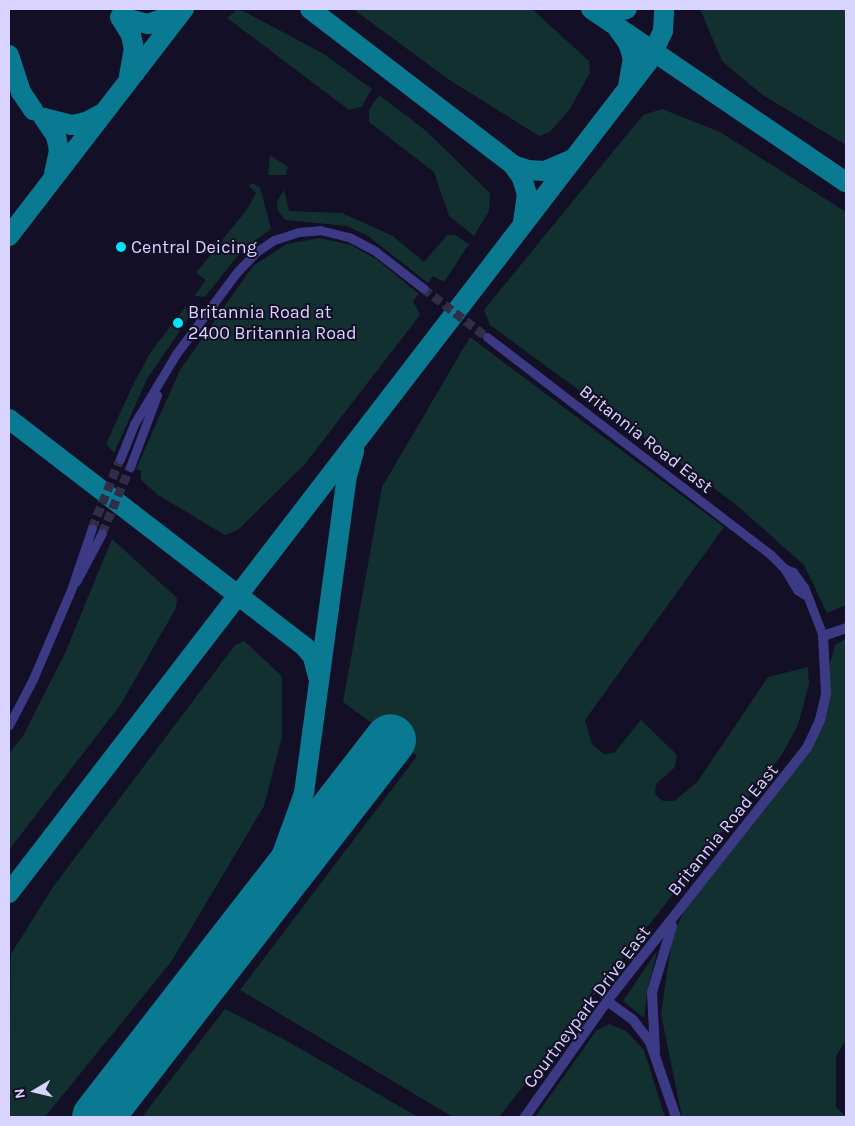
<!DOCTYPE html>
<html>
<head>
<meta charset="utf-8">
<style>
  body { margin:0 }
  #map { position:relative; width:855px; height:1126px; overflow:hidden; background:#130f26; font-family:Karla,sans-serif }
  div>[style] { position:absolute }
  .green>* { inset:0; background:#12302f }
  .taxiway>* { height:20px; margin:-10px; padding:0 10px; transform-origin:10px; border-radius:10px; background:#0a7a92 }
  .runway>* { height:51px; margin:-25.5px; padding:0 25.5px; transform-origin:25.5px; border-radius:25.5px; background:#0a7a92 }
  .minor-tunnel>* { height:9px; margin-top:-4.5px; transform-origin:0; background:repeating-linear-gradient(90deg,#312d47 0 9px,transparent 0 13.5px) }
  .minor>* { height:9px; margin:-4.5px; padding:0 4.5px; transform-origin:4.5px; border-radius:4.5px; background:#3d3a85 }
  .tertiary>* { height:10px; margin:-5px; padding:0 5px; transform-origin:5px; border-radius:5px; background:#3d3a85 }
  .dots>* { width:14px; height:14px; translate:-50% -50%; box-sizing:border-box; border:2px solid #130f26; border-radius:50% }
  span { translate:-50% -50%; white-space:nowrap; text-align:center; line-height:1.15; -webkit-text-stroke:4px #130f26; paint-order:stroke }
  .poi-label { font-size:18px; color:#d9d4ff }
  .left { translate:0 -50%; text-align:left }
  .street-label { font-size:18px; color:#d9d4ff }
  .frame { position:absolute; inset:0; border:10px solid #d9d4ff; pointer-events:none }
  .north { position:absolute; left:10px; top:1066px; width:50px; height:50px; -webkit-text-stroke:4px #130f26; paint-order:stroke; rotate:261deg; font-size:14px; font-weight:700; line-height:20px; text-align:center; color:#d9d4ff }
  .north::after { content:''; display:block; margin:auto; width:18px; height:22px; background:#d9d4ff; clip-path:polygon(50% 0,100% 100%,50% 72%,0 100%) }
</style>
</head>
<body>
<div id="map">
  <div class="green">
    <div style="clip-path:polygon(353px 9px,532px 9px,589px 61px,590px 73px,570px 109px,550px 132px,539px 136px,448px 79px)"></div>
    <div style="clip-path:polygon(700px 9px,846px 9px,846px 145px,761px 94px,722px 61px)"></div>
    <div style="clip-path:polygon(237px 10px,245px 12px,324px 54px,372px 89px,361px 107px,349px 110px,227px 18px)"></div>
    <div style="clip-path:polygon(379px 95px,425px 130px,490px 193px,489px 211px,474px 236px,449px 216px,434px 172px,369px 122px,369px 110px)"></div>
    <div style="clip-path:polygon(662px 109px,720px 132px,846px 212px,846px 605px,827px 613px,804px 565px,734px 503px,490px 325px,484px 310px,643px 115px)"></div>
    <div style="clip-path:polygon(270px 155px,288px 167px,286px 175px,268px 175px)"></div>
    <div style="clip-path:polygon(252px 183px,260px 187px,271px 229px,242px 250px,205px 297px,194px 296px,206px 280px,196px 273px,248px 208px,256px 193px,249px 186px)"></div>
    <div style="clip-path:polygon(284px 190px,289px 211px,342px 213px,393px 236px,424px 262px,447px 235px,455px 235px,469px 244px,444px 282px,433px 276px,428px 283px,368px 236px,347px 226px,285px 220px,278px 210px,277px 201px)"></div>
    <div style="clip-path:polygon(320px 238px,351px 245px,376px 259px,419px 294px,413px 301px,420px 315px,305px 464px,238px 530px,225px 535px,158px 495px,141px 480px,141px 471px,136px 469px,180px 370px,253px 266px,287px 244px)"></div>
    <div style="clip-path:polygon(186px 306px,188px 319px,147px 379px,114px 453px,106px 444px,132px 387px,150px 353px)"></div>
    <div style="clip-path:polygon(470px 337px,724px 527px,585px 720px,592px 744px,604px 754px,614px 753px,641px 720px,677px 755px,675px 767px,656px 784px,655px 794px,663px 801px,674px 801px,698px 781px,768px 677px,808px 667px,809px 684px,798px 725px,781px 756px,499px 1117px,453px 1117px,240px 990px,417px 756px,343px 702px,382px 487px)"></div>
    <div style="clip-path:polygon(112px 539px,177px 598px,176px 608px,121px 704px,9px 850px,9px 753px,23px 736px,65px 653px)"></div>
    <div style="clip-path:polygon(846px 639px,846px 1040px,836px 1056px,836px 1107px,846px 1117px,682px 1117px,661px 1014px,672px 938px,691px 895px,806px 752px,835px 645px)"></div>
    <div style="clip-path:polygon(244px 641px,280px 674px,282px 679px,282px 737px,264px 806px,171px 962px,45px 1117px,9px 1117px,11px 954px,53px 887px,235px 645px)"></div>
    <div style="clip-path:polygon(657px 951px,647px 992px,644px 1018px,623px 1001px)"></div>
    <div style="clip-path:polygon(225px 1009px,287px 1041px,418px 1117px,142px 1117px)"></div>
    <div style="clip-path:polygon(609px 1024px,626px 1031px,644px 1050px,665px 1117px,535px 1117px,596px 1031px)"></div>
  </div>
  <div class="taxiway">
    <div style="left:310px;top:9px;width:256px;rotate:37.5deg"></div>
    <div style="left:513px;top:165px;width:16px;rotate:18deg"></div>
    <div style="left:528px;top:170px;width:17px;rotate:3deg"></div>
    <div style="left:545px;top:171px;width:28px;rotate:-23deg"></div>
    <div style="left:591px;top:9px;width:308px;rotate:34.2deg"></div>
    <div style="left:594px;top:9px;width:21px;rotate:8deg"></div>
    <div style="left:615px;top:12px;width:12px;rotate:-14deg"></div>
    <div style="left:618px;top:29px;width:17px;rotate:54deg"></div>
    <div style="left:628px;top:43px;width:16px;rotate:72deg"></div>
    <div style="left:633px;top:58px;width:27px;rotate:100deg"></div>
    <div style="left:9px;top:55px;width:39px;rotate:72deg"></div>
    <div style="left:21px;top:92px;width:22px;rotate:56deg"></div>
    <div style="left:129px;top:76px;width:27px;rotate:-80deg"></div>
    <div style="left:134px;top:49px;width:14px;rotate:-102deg"></div>
    <div style="left:131px;top:35px;width:21px;rotate:-121deg"></div>
    <div style="left:120px;top:17px;width:29px;rotate:14deg"></div>
    <div style="left:148px;top:24px;width:35px;rotate:-20deg"></div>
    <div style="left:513px;top:165px;width:16px;rotate:55deg"></div>
    <div style="left:522px;top:178px;width:17px;rotate:73deg"></div>
    <div style="left:527px;top:194px;width:29px;rotate:98deg"></div>
    <div style="left:54px;top:174px;width:25px;rotate:-78deg"></div>
    <div style="left:59px;top:150px;width:14px;rotate:-102deg"></div>
    <div style="left:56px;top:136px;width:22px;rotate:-124deg"></div>
    <div style="left:44px;top:118px;width:29px;rotate:14deg"></div>
    <div style="left:72px;top:125px;width:14px;rotate:-12deg"></div>
    <div style="left:86px;top:122px;width:17px;rotate:-28deg"></div>
    <div style="left:9px;top:236px;width:287px;rotate:-52.4deg"></div>
    <div style="left:9px;top:419px;width:374px;rotate:37.6deg"></div>
    <div style="left:305px;top:647px;width:13px;rotate:51deg"></div>
    <div style="left:313px;top:657px;width:21px;rotate:76deg"></div>
    <div style="left:9px;top:893px;width:1048px;rotate:-52.44deg"></div>
    <div style="left:648px;top:62px;width:34px;rotate:-64deg"></div>
    <div style="left:663px;top:31px;width:22px;rotate:-87deg"></div>
    <div style="left:247px;top:922px;width:65px;rotate:-61.5deg"></div>
    <div style="left:278px;top:865px;width:77px;rotate:-70.1deg"></div>
    <div style="left:304px;top:793px;width:320px;rotate:-82.3deg"></div>
    <div style="left:347px;top:476px;width:26px;rotate:-74deg"></div>
  </div>
  <div class="runway">
    <div style="left:97px;top:1117px;width:478px;rotate:-52.2deg"></div>
  </div>
  <div class="minor-tunnel">
    <div style="left:423px;top:288px;width:81px;rotate:37.4deg"></div>
    <div style="left:92px;top:528px;width:74px;rotate:-67.9deg"></div>
    <div style="left:102px;top:533px;width:72px;rotate:-67deg"></div>
  </div>
  <div class="minor">
    <div style="left:487px;top:337px;width:358px;rotate:37.5deg"></div>
    <div style="left:771px;top:555px;width:18px;rotate:45deg"></div>
    <div style="left:784px;top:568px;width:26px;rotate:59deg"></div>
    <div style="left:797px;top:590px;width:9px;rotate:32deg"></div>
    <div style="left:120px;top:459px;width:38px;rotate:-68deg"></div>
    <div style="left:134px;top:424px;width:82px;rotate:-59deg"></div>
    <div style="left:176px;top:354px;width:102px;rotate:-53.4deg"></div>
    <div style="left:237px;top:272px;width:28px;rotate:-46deg"></div>
    <div style="left:256px;top:252px;width:22px;rotate:-34deg"></div>
    <div style="left:274px;top:240px;width:26px;rotate:-18deg"></div>
    <div style="left:299px;top:232px;width:21px;rotate:-5deg"></div>
    <div style="left:320px;top:230px;width:30px;rotate:14deg"></div>
    <div style="left:349px;top:237px;width:30px;rotate:28deg"></div>
    <div style="left:375px;top:251px;width:61px;rotate:37.6deg"></div>
    <div style="left:130px;top:467px;width:77px;rotate:-69.4deg"></div>
    <div style="left:784px;top:568px;width:10px;rotate:24deg"></div>
    <div style="left:793px;top:572px;width:19px;rotate:54deg"></div>
    <div style="left:804px;top:587px;width:53px;rotate:68.8deg"></div>
    <div style="left:76px;top:582px;width:55px;rotate:-62deg"></div>
    <div style="left:9px;top:725px;width:52px;rotate:-62.4deg"></div>
    <div style="left:33px;top:679px;width:97px;rotate:-66.9deg"></div>
    <div style="left:71px;top:590px;width:65px;rotate:-71.3deg"></div>
  </div>
  <div class="tertiary">
    <div style="left:607px;top:1001px;width:32px;rotate:36deg"></div>
    <div style="left:633px;top:1020px;width:28px;rotate:52deg"></div>
    <div style="left:650px;top:1042px;width:79px;rotate:70.9deg"></div>
    <div style="left:655px;top:1052px;width:60px;rotate:-92.9deg"></div>
    <div style="left:652px;top:992px;width:69px;rotate:-73.1deg"></div>
    <div style="left:525px;top:1117px;width:142px;rotate:-54.7deg"></div>
    <div style="left:607px;top:1001px;width:323px;rotate:-51.7deg"></div>
    <div style="left:807px;top:748px;width:31px;rotate:-65deg"></div>
    <div style="left:820px;top:720px;width:28px;rotate:-77deg"></div>
    <div style="left:826px;top:693px;width:57px;rotate:-93deg"></div>
    <div style="left:823px;top:636px;width:24px;rotate:-19deg"></div>
  </div>
  <div class="dots">
    <div style="left:121px;top:247px;background:#00e5ff"></div>
    <div style="left:178px;top:323px;background:#00e5ff"></div>
  </div>
  <div class="poi-label">
    <span class="left" style="left:131px;top:247px">Central Deicing</span>
    <span class="left" style="left:188px;top:323px">Britannia Road at<br>2400 Britannia Road</span>
  </div>
  <div class="street-label">
    <span style="left:646px;top:439px;rotate:38deg">Britannia Road East</span>
    <span style="left:723px;top:830px;rotate:-51deg">Britannia Road East</span>
    <span style="left:587px;top:1007px;rotate:-53deg">Courtneypark Drive East</span>
  </div>
  <div class="frame"></div>
  <div class="north">N</div>
</div>
</body>
</html>
